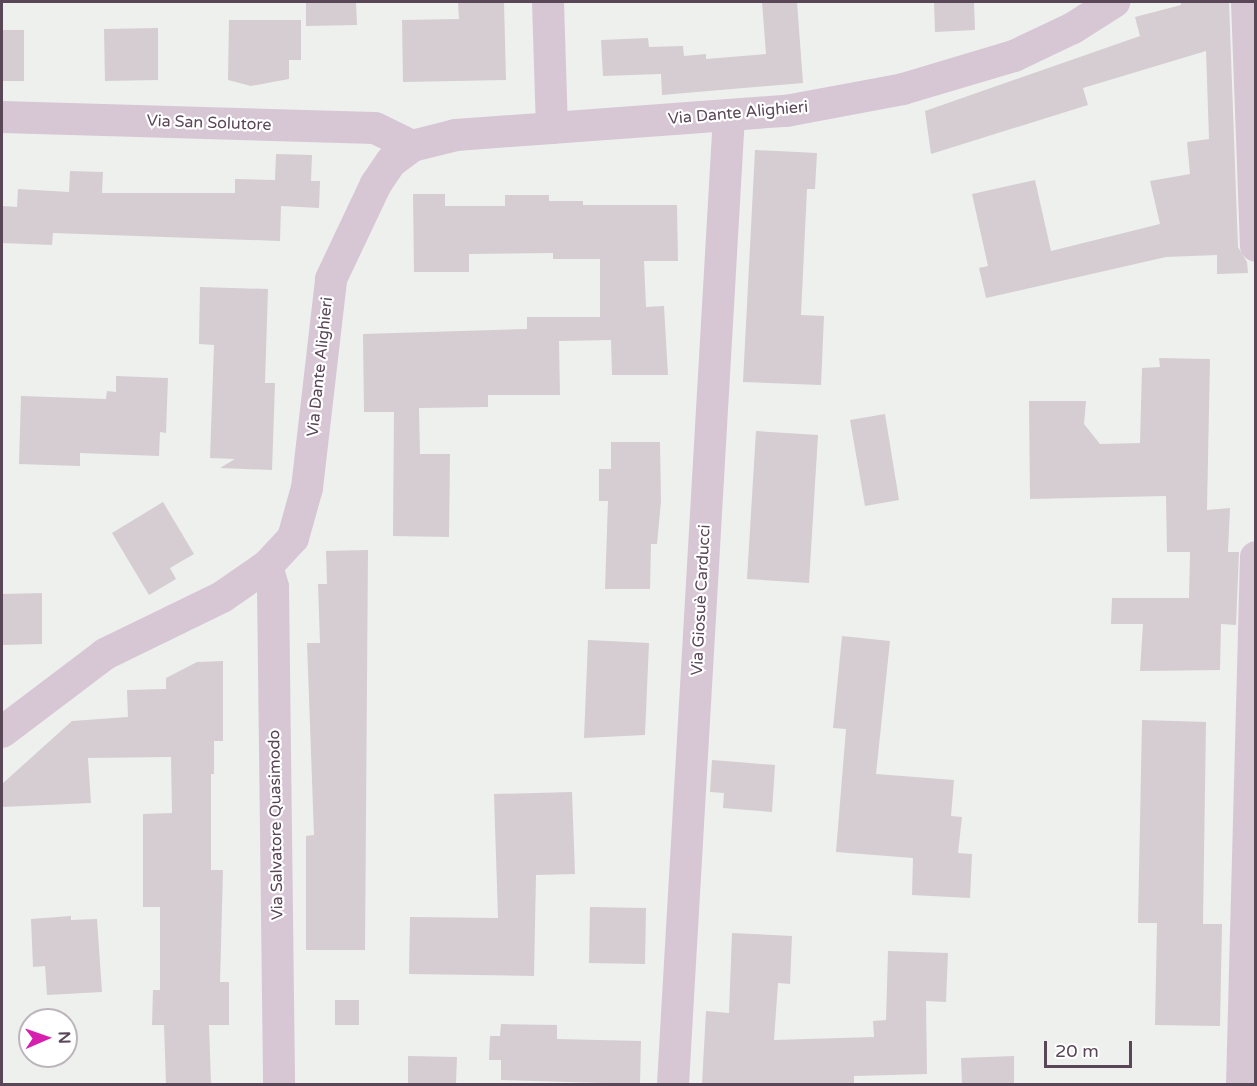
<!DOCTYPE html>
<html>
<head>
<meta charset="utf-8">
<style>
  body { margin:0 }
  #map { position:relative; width:1257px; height:1086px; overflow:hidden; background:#eef0ed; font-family:"Varela Round",sans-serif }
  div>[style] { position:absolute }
  .building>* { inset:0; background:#d5cdd2 }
  .street>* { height:32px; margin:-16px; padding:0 16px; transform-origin:16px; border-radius:16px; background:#d7c7d5 }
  span { translate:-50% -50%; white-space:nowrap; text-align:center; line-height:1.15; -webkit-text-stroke:4.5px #fff; paint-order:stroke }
  .street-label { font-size:16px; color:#594657 }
  .frame { position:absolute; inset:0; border:3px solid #594657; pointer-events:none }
  .north { position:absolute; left:18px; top:1008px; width:60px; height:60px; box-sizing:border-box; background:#fff; border:2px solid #bdb5bc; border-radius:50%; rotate:88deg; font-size:16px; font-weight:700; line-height:24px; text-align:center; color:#594657 }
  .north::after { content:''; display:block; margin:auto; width:21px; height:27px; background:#d71faf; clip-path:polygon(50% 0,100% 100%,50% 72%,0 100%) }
  .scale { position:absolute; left:1044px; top:1041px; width:88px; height:27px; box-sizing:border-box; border:3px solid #594657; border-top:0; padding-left:8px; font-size:18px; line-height:21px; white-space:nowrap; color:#594657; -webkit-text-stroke:4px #fff; paint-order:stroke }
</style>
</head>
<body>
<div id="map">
  <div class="building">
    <div style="clip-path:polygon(306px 2px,356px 2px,357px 25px,306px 26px)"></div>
    <div style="clip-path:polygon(458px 2px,504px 2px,506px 80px,403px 82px,402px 20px,459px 19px)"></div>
    <div style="clip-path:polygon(762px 2px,797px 2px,803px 83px,662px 95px,661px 74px,603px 76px,601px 40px,648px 38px,649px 47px,683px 46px,684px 56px,706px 54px,706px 59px,766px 54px)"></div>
    <div style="clip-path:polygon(934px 2px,974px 2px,975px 30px,935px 32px)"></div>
    <div style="clip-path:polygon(1181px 2px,1229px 2px,1238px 247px,1247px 262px,1248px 273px,1217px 274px,1217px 255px,1166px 257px,986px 298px,979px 268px,988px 266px,972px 194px,1035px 180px,1051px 251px,1160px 224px,1150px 181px,1190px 174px,1187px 142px,1209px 139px,1206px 51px,1083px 88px,1088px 105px,931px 154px,925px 111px,1140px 36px,1135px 17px,1181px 5px)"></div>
    <div style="clip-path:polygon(229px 20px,301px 20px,301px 60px,289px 60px,289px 79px,251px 86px,228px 80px)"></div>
    <div style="clip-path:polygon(158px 28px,158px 80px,105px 81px,104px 29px)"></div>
    <div style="clip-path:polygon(2px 30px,24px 30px,24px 81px,2px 81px)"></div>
    <div style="clip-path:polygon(755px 150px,817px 153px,815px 189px,807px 189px,801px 315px,824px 316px,821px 385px,743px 382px)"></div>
    <div style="clip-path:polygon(276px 154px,312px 155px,311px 181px,320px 181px,319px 208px,281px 206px,280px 241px,53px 233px,52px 245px,2px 243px,2px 206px,17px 207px,18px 189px,69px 192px,70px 171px,103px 172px,102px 193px,235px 193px,235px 179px,275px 180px)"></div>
    <div style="clip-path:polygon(413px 194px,445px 194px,445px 206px,505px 206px,505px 195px,549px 195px,549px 201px,583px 201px,583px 205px,677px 205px,678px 261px,644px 261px,646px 307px,664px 306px,668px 375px,612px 375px,611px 340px,559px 341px,560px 395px,488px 395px,488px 407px,419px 408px,420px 454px,450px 454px,449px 537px,393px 536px,394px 412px,364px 412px,363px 334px,527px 329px,527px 317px,600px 317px,600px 259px,553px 259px,553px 253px,469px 254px,469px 272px,414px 272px)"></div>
    <div style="clip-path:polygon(200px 287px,268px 289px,265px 383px,275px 383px,272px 470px,220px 468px,235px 459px,210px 458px,214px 345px,199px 344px)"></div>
    <div style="clip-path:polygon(1159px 358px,1210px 359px,1207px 510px,1230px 508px,1228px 552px,1239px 552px,1236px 625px,1221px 624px,1220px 670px,1140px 671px,1143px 624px,1111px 624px,1112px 598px,1189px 598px,1190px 552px,1167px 552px,1166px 496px,1030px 499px,1029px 401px,1086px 401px,1084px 424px,1100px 444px,1140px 443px,1142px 368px,1160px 367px)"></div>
    <div style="clip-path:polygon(116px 376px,168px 378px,166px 433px,160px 432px,159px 456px,80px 453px,80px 466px,19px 464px,21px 396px,106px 399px,107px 391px,116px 392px)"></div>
    <div style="clip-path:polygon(885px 414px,899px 500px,865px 506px,850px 420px)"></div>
    <div style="clip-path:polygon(756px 431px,818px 435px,809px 583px,747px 579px)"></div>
    <div style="clip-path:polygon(611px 442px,660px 442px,661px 501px,657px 544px,651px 544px,650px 589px,605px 589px,608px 501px,599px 501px,599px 469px,611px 469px)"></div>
    <div style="clip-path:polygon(163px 502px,194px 554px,170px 568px,176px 579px,149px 595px,112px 533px)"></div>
    <div style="clip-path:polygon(368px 550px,365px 950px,306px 950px,306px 836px,314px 835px,307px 643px,320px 643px,318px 584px,327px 584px,326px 551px)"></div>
    <div style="clip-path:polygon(42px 593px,42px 644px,2px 645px,2px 594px)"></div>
    <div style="clip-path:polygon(842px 636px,890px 641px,876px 774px,954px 780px,951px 816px,962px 817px,958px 853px,972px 854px,970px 898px,912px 895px,913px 858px,836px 852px,846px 729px,833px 728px)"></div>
    <div style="clip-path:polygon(588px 640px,649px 643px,645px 735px,584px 738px)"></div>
    <div style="clip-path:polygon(223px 661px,223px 741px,214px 741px,214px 774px,211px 774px,211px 870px,223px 870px,220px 982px,229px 982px,229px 1025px,209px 1025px,211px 1084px,166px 1084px,164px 1025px,152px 1025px,153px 990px,160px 990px,160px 907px,143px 907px,143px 814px,172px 813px,171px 757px,88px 758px,91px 803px,2px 807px,2px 784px,72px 721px,128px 717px,127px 690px,166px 689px,166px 678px,197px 662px)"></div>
    <div style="clip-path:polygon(1142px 720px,1206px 722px,1203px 924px,1222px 924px,1220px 1026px,1155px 1025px,1157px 923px,1138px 923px)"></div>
    <div style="clip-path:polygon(712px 760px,775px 765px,772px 812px,723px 808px,724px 793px,710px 792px)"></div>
    <div style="clip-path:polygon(572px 792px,575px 874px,536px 875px,534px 976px,409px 974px,410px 917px,498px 918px,494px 794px)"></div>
    <div style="clip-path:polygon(590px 907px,646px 908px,645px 964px,589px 963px)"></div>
    <div style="clip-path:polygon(71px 916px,71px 920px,97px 919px,102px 992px,47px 995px,45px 966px,33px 967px,31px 919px)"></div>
    <div style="clip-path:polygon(732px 933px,792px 936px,790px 984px,778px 983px,774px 1040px,874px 1037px,873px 1021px,886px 1020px,888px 951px,948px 953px,946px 1002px,926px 1001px,927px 1074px,854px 1076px,854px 1084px,702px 1084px,706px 1011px,729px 1013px)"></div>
    <div style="clip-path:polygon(335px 1000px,359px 1000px,359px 1025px,335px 1025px)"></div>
    <div style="clip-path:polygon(501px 1024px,557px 1025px,557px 1039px,641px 1041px,640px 1084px,501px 1080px,501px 1060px,489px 1060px,490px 1036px,500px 1036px)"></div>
    <div style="clip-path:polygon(408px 1056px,457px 1057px,456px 1084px,408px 1084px)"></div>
    <div style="clip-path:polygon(1014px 1056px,1014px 1084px,962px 1084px,961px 1058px)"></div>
  </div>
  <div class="street">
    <div style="left:548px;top:2px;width:126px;rotate:88.2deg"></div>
    <div style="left:1247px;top:2px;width:244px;rotate:87.9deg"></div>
    <div style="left:2px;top:117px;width:373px;rotate:1.7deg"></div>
    <div style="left:375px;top:128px;width:41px;rotate:25.9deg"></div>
    <div style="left:267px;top:566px;width:22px;rotate:74deg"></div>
    <div style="left:273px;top:587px;width:497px;rotate:89.3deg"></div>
    <div style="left:2px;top:732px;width:129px;rotate:-37.1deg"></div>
    <div style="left:105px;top:654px;width:130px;rotate:-26deg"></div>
    <div style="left:222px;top:597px;width:55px;rotate:-34.6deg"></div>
    <div style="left:267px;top:566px;width:38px;rotate:-47deg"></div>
    <div style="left:293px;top:538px;width:52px;rotate:-74.4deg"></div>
    <div style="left:307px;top:488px;width:210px;rotate:-83.4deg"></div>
    <div style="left:331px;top:279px;width:105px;rotate:-64.7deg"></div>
    <div style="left:376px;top:184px;width:27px;rotate:-56deg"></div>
    <div style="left:391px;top:162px;width:26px;rotate:-37deg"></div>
    <div style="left:412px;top:146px;width:45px;rotate:-14deg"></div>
    <div style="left:456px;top:135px;width:331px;rotate:-4.2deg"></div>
    <div style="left:786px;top:111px;width:119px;rotate:-10.6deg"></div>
    <div style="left:903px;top:89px;width:116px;rotate:-16.6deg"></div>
    <div style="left:1014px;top:56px;width:65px;rotate:-25.4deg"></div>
    <div style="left:1073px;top:28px;width:49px;rotate:-32.4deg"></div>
    <div style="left:673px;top:1084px;width:970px;rotate:-86.69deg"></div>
    <div style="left:1242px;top:1084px;width:527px;rotate:-88.48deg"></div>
  </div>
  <div class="street-label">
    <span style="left:738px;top:113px;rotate:-5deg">Via Dante Alighieri</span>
    <span style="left:209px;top:123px;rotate:2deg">Via San Solutore</span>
    <span style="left:320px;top:367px;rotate:-84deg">Via Dante Alighieri</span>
    <span style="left:701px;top:600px;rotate:-87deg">Via Giosuè Carducci</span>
    <span style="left:276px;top:825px;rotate:-91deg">Via Salvatore Quasimodo</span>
  </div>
  <div class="frame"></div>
  <div class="north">N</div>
  <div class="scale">20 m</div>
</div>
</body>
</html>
